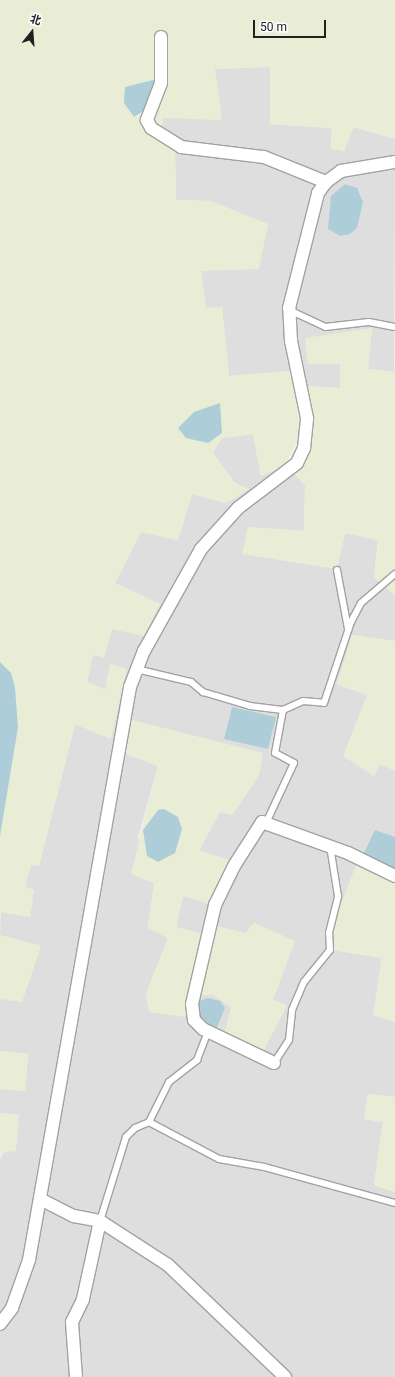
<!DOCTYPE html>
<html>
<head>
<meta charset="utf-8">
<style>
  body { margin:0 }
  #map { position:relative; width:395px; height:1377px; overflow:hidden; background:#f0eee8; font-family:Roboto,"Noto Sans SC",sans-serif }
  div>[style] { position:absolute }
  .residential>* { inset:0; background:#dfdede }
  .farmland>* { inset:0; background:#eaedd6 }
  .water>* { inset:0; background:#adced9 }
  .roads { filter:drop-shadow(1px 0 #a2a2a2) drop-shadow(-1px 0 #a2a2a2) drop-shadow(0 1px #a2a2a2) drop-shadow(0 -1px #a2a2a2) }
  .lane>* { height:6px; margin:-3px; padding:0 3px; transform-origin:3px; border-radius:3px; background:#fff }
  .street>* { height:12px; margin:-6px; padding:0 6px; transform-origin:6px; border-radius:6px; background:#fff }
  span { translate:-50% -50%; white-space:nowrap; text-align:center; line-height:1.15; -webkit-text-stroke:3px #fff; paint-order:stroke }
  .north { position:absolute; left:12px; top:12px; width:40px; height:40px; -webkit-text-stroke:3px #fff; paint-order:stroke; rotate:17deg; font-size:11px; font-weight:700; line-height:16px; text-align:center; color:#212121 }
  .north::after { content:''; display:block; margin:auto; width:14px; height:18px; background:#212121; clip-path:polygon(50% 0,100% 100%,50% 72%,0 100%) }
  .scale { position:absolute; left:253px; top:20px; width:73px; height:18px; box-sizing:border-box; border:2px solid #212121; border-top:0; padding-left:5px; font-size:12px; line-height:14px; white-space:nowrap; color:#212121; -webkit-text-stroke:3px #fff; paint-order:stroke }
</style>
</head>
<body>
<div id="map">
  <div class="residential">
    <div style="clip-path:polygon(270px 67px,270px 124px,332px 128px,331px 149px,344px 151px,353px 127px,395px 139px,394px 372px,368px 369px,372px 328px,340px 364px,340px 388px,294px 386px,292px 371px,229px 376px,222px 308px,206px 308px,201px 270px,259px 269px,211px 201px,176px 200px,175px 150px,160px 141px,163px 118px,215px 69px)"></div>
    <div style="clip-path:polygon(evenodd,253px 434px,261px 476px,285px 465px,305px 485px,304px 531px,248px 527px,337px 569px,345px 533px,378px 540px,374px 577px,395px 596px,395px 641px,352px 635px,337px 684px,367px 695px,374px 776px,380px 763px,395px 771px,395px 881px,356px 866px,331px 935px,333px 950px,382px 958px,373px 1015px,395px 1022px,395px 1097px,368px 1094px,364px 1119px,383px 1122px,374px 1185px,395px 1192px,395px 1377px,0 1377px,0 1160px,19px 1115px,0 1113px,0 1089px,25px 1091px,28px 1054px,0 1051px,0 999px,41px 946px,0 935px,1px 910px,30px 917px,34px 890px,25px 887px,31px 865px,39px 866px,75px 724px,111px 739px,105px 690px,87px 682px,93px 655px,104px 657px,112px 629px,160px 604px,115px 583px,141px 532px,178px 540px,192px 494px,226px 503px,249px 489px,235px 483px,213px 453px,221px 438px,253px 434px,263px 753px,258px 777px,232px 815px,220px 811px,199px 851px,229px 860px,209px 903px,183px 896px,176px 927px,210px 937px,212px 926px,245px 933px,273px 1000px,287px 1006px,231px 1007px,212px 994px,186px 998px,185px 1017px,146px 994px,168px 938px,148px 928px,154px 883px,138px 837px,158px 766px,263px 753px)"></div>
  </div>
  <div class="farmland">
    <div style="clip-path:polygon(0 0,395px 0,395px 139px,354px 127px,344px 151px,331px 149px,332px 128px,270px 124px,270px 67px,215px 69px,222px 120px,163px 118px,161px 141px,175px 150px,176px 200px,211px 201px,268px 224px,259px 269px,201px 271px,206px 308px,222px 307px,229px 376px,292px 371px,300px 434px,285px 465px,261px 476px,253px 434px,222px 438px,213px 453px,235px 483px,249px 489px,226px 503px,192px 494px,178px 540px,141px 532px,115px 583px,160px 604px,144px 636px,112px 629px,104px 657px,93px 655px,87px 681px,105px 690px,110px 664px,127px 669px,111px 739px,75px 724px,39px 866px,31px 865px,25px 887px,34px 890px,30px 917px,0 912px)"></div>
    <div style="clip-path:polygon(372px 328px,368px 369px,394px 372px,395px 367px,395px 596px,374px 577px,378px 540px,345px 533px,337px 569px,242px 554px,248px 527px,304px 531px,305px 485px,294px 474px,306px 459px,313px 437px,308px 386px,340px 388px,340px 364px,308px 364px,305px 338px)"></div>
    <div style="clip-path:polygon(352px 635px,395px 641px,395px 771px,380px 764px,374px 776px,343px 756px,367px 695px,337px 684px)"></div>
    <div style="clip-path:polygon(128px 719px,263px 753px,258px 777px,232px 815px,220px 812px,199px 850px,229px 860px,209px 904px,183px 896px,176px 927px,210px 936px,212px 925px,245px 933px,254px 923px,295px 941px,273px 1000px,287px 1006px,262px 1053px,224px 1035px,231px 1007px,212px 994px,186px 998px,185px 1017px,149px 1012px,146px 994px,168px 938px,148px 928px,154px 883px,131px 874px,158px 766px,122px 753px)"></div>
    <div style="clip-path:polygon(356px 866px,395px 881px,395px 1022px,373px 1015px,382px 958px,333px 950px,331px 935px,338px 911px)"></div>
    <div style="clip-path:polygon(0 935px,41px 946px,22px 1002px,0 999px)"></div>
    <div style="clip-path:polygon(0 1051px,28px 1054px,25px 1091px,0 1089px)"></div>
    <div style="clip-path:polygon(368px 1094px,395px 1097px,395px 1192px,374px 1185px,383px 1122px,364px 1119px)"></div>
    <div style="clip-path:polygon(0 1113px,19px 1115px,16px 1151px,1px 1153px,0 1160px)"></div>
  </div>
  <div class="water">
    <div style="clip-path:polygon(157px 79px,148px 108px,134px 117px,124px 103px,125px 87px)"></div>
    <div style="clip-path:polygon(345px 184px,357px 188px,363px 202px,357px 228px,350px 234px,340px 236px,328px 229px,331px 196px)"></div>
    <div style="clip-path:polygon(220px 403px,222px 433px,208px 443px,186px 438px,178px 428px,194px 412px)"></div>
    <div style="clip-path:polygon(0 662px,11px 673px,15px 688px,18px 727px,0 836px)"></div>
    <div style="clip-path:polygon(232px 707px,276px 717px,268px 749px,224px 739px)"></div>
    <div style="clip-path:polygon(164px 809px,178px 817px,182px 829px,175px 853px,158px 862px,147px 856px,143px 830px,158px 810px)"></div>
    <div style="clip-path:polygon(375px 830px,395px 837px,395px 873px,362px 857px)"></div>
    <div style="clip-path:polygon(208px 998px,220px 1001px,225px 1008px,216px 1029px,199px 1019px,196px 1002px)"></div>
  </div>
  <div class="roads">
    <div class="lane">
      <div style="left:289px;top:310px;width:40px;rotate:25deg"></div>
      <div style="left:325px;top:327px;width:44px;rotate:-6.5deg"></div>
      <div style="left:369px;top:322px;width:26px;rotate:11deg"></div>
      <div style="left:337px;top:570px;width:60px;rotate:79.4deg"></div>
      <div style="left:136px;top:669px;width:57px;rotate:13.3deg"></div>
      <div style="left:191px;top:682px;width:16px;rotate:40deg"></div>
      <div style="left:203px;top:692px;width:49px;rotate:16.6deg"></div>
      <div style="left:250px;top:706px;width:33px;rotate:7deg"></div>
      <div style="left:283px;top:710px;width:22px;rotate:-24deg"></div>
      <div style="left:303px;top:701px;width:21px;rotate:5deg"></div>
      <div style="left:324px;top:703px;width:85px;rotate:-71.6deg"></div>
      <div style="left:351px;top:622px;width:21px;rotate:-62deg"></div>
      <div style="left:361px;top:603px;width:45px;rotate:-40.5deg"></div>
      <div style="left:266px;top:823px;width:66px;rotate:-65deg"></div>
      <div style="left:294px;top:763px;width:21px;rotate:-152deg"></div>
      <div style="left:275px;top:753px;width:44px;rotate:-79.5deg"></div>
      <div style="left:274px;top:1063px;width:27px;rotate:-57deg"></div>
      <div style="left:289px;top:1040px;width:30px;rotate:-84deg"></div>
      <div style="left:292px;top:1010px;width:30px;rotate:-67deg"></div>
      <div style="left:304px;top:982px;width:41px;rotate:-50.9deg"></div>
      <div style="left:330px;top:950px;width:17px;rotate:-93deg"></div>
      <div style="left:329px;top:933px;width:38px;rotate:-76deg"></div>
      <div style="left:338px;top:896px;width:51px;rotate:-99.1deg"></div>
      <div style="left:149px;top:1122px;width:79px;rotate:27.9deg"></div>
      <div style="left:219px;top:1159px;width:46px;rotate:10.1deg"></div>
      <div style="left:264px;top:1167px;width:136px;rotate:15.4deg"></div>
      <div style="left:100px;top:1221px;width:88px;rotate:-72.8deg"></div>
      <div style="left:126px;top:1137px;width:13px;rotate:-45deg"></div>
      <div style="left:135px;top:1128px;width:15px;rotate:-23deg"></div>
      <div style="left:149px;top:1122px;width:45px;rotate:-63.4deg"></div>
      <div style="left:169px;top:1082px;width:36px;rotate:-38deg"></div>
      <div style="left:197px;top:1060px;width:30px;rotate:-69deg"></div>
    </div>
    <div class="street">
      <div style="left:161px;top:37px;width:46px;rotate:90deg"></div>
      <div style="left:161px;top:83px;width:40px;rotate:111deg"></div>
      <div style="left:147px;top:120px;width:9px;rotate:63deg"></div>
      <div style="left:151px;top:128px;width:36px;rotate:32deg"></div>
      <div style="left:181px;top:147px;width:84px;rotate:6.9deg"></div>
      <div style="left:264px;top:157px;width:67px;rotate:22deg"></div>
      <div style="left:274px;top:1063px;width:79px;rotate:-154.4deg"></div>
      <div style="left:203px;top:1029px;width:13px;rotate:-135deg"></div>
      <div style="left:194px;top:1020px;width:16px;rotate:-97deg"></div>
      <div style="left:192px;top:1004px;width:102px;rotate:-76.9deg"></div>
      <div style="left:215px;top:905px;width:43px;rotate:-64deg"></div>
      <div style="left:234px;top:866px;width:52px;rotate:-57.5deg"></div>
      <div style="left:262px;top:822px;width:91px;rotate:19.8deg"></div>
      <div style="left:348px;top:853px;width:52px;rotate:26.1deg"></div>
      <div style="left:40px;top:1199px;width:38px;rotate:27deg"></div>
      <div style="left:74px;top:1216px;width:26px;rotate:11deg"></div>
      <div style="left:100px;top:1221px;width:81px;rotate:32.9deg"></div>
      <div style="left:168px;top:1265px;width:162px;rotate:43.7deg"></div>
      <div style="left:0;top:1324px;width:20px;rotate:-53deg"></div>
      <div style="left:12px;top:1308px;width:51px;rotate:-70.5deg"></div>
      <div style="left:29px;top:1260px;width:582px;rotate:-80deg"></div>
      <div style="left:130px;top:687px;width:39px;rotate:-69deg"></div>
      <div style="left:144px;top:651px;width:117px;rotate:-60.8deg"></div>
      <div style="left:201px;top:549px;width:55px;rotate:-47.9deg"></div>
      <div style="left:238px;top:508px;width:74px;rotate:-37.3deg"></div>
      <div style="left:297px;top:463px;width:17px;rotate:-65deg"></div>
      <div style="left:304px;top:448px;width:30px;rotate:-84deg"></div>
      <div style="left:307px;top:418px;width:79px;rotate:-101.7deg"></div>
      <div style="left:291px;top:341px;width:33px;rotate:-93deg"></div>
      <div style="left:289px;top:308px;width:119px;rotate:-75.8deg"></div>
      <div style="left:318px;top:193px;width:14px;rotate:-54deg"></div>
      <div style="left:326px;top:182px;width:19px;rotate:-36deg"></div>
      <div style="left:341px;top:171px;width:55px;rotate:-9.5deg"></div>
      <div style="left:76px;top:1377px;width:55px;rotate:-94.2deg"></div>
      <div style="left:72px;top:1322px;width:25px;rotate:-64deg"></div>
      <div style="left:83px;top:1299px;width:80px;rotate:-77.7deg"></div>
    </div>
  </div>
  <div class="north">北</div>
  <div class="scale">50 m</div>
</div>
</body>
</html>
